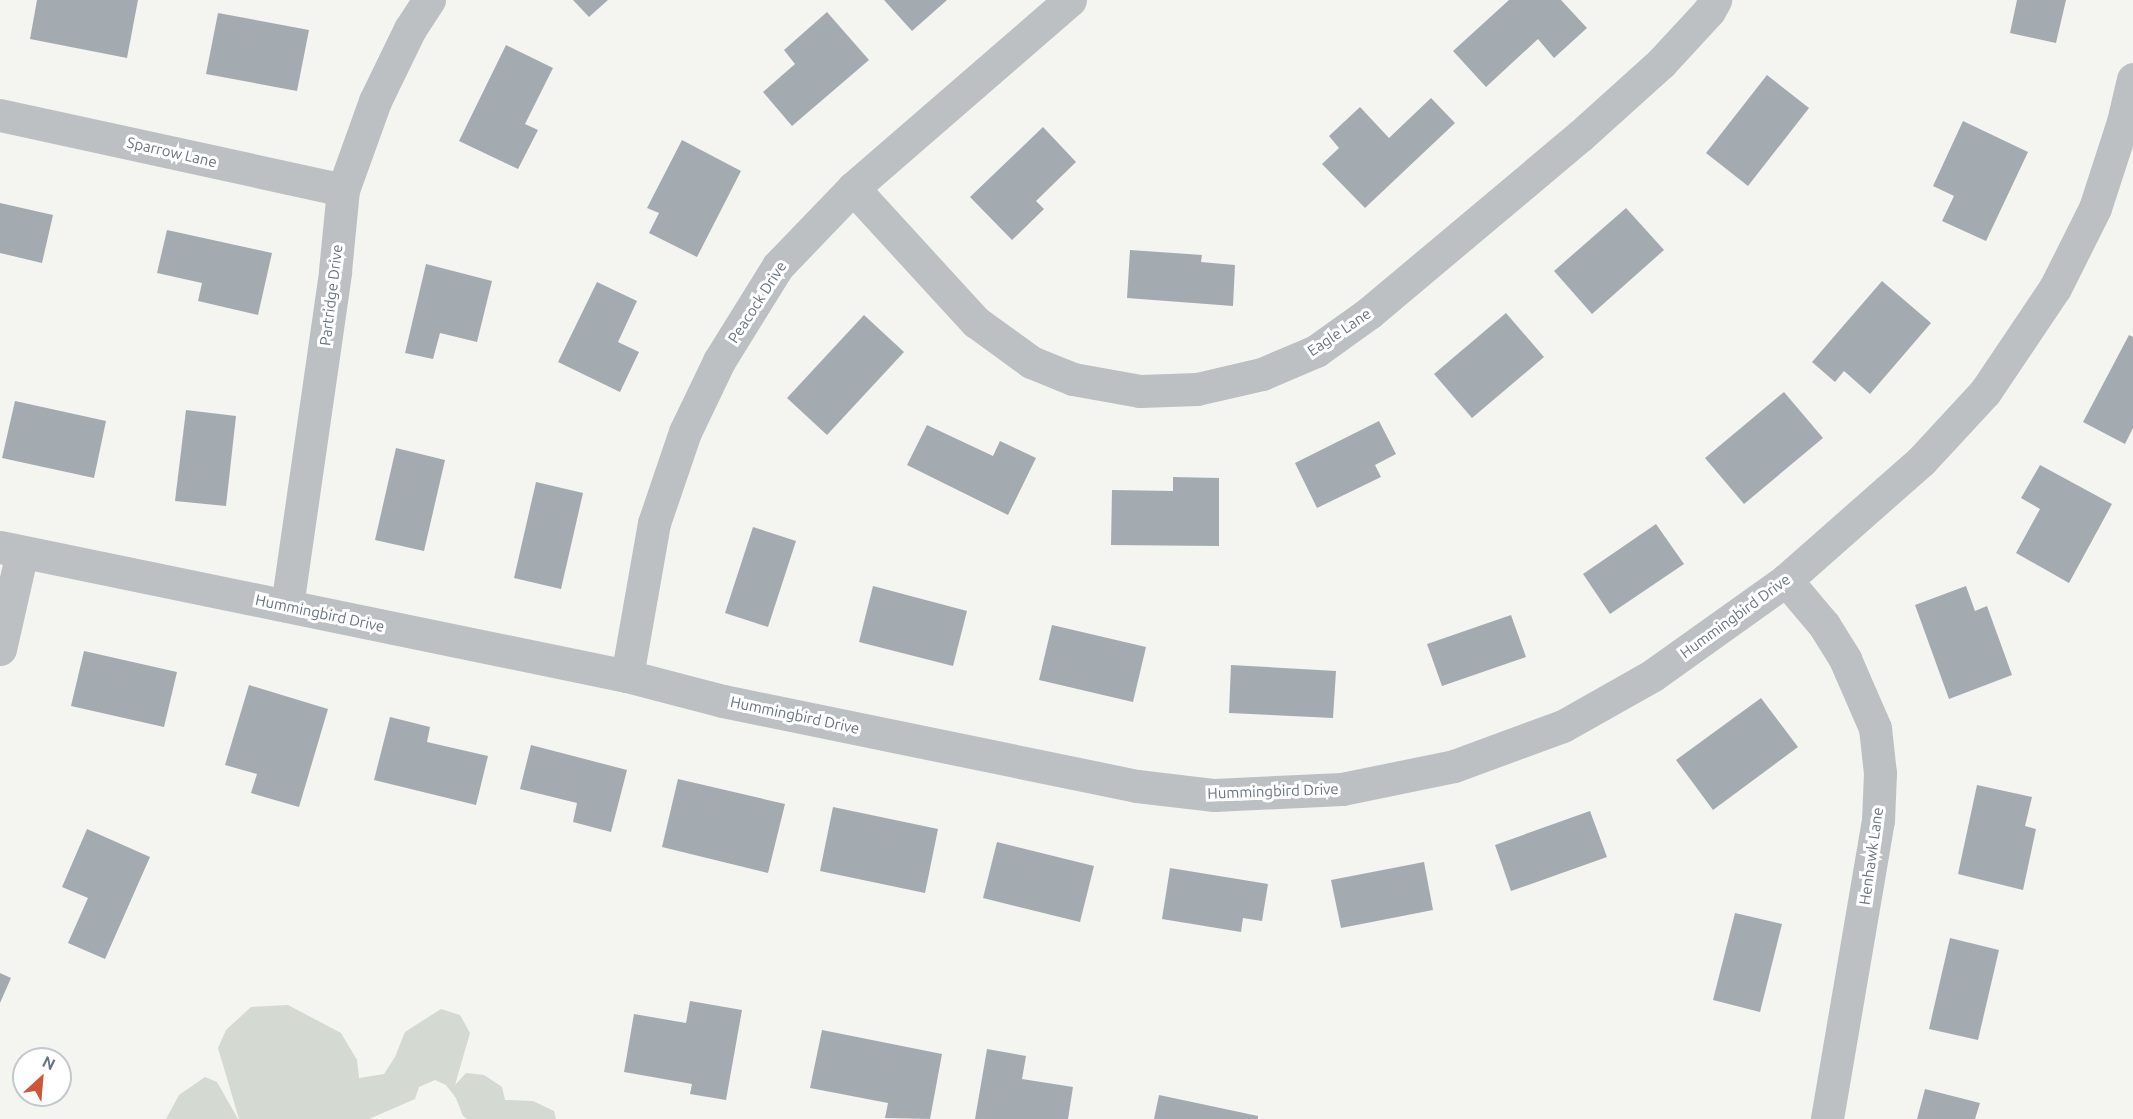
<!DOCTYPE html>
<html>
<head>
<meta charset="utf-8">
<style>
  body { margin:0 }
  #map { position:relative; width:2133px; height:1119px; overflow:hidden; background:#f4f4f1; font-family:Ubuntu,sans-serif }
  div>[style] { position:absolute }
  .green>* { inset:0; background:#d4d9d1 }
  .building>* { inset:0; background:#a4abb0 }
  .minor>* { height:33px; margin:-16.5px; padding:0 16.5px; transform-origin:16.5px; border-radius:16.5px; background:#bcc0c3 }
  span { translate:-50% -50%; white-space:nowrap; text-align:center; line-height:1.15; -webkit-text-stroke:6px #fff; paint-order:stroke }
  .street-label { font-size:15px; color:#67757f }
  .north { position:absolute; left:12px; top:1047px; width:60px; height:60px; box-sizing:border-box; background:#fff; border:2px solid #c2c8cc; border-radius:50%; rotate:26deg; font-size:16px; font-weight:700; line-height:24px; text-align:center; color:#67757f }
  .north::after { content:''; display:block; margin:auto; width:21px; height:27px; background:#cd5639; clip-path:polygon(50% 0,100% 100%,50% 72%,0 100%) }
</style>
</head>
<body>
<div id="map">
  <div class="green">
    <div style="clip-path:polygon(288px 1005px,341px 1033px,357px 1060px,359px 1078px,384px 1074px,395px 1057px,405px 1032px,441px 1009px,460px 1015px,470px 1033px,455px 1085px,466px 1073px,484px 1075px,502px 1087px,505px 1100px,533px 1101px,554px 1111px,556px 1119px,467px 1119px,463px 1116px,456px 1098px,446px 1085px,435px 1080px,419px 1087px,415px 1099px,369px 1119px,239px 1119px,218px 1048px,226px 1030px,251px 1007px)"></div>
    <div style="clip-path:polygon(205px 1077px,217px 1082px,238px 1119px,166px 1119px,179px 1095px)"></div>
  </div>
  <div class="building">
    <div style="clip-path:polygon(37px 0,138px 0,127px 58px,30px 39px)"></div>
    <div style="clip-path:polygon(573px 0,608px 0,589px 17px)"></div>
    <div style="clip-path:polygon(884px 0,947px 0,912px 31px)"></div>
    <div style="clip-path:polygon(1509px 0,1561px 0,1587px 28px,1554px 58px,1538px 39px,1486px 87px,1453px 51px)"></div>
    <div style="clip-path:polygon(2017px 0,2066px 0,2056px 43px,2010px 33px)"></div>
    <div style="clip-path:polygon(827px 12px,869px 60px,792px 126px,763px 92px,795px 64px,784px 50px)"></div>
    <div style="clip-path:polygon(218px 13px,309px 30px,297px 91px,206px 74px)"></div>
    <div style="clip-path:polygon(506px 45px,553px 68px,525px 124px,538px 130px,518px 169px,459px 141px)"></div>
    <div style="clip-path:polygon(1767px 75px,1809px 108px,1748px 186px,1706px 153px)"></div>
    <div style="clip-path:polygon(1431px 98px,1455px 123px,1365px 208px,1322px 164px,1339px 148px,1329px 136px,1360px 107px,1389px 138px)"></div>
    <div style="clip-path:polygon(1963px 121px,2028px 152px,1986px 241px,1942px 221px,1954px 196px,1933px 186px)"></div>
    <div style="clip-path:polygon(1043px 127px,1076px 162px,1036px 201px,1044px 209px,1012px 240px,970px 197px)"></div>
    <div style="clip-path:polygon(682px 140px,741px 171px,697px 257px,649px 233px,659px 213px,647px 208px)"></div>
    <div style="clip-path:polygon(0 203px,53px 215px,42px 263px,0 253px)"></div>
    <div style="clip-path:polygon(1626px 208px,1664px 250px,1592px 314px,1554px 271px)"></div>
    <div style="clip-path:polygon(167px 230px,272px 253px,258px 315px,198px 301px,202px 283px,157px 273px)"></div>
    <div style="clip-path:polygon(1130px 250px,1202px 255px,1201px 262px,1235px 265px,1233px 306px,1127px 298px)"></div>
    <div style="clip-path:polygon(426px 264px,492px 281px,477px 342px,440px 333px,433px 359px,405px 353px)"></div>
    <div style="clip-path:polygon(1882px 281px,1931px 323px,1870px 394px,1844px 371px,1835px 382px,1812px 362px)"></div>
    <div style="clip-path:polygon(597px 282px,637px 301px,618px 342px,639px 352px,620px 392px,558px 362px)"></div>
    <div style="clip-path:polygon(1506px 313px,1544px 357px,1472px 418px,1434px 374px)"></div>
    <div style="clip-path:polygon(864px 315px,904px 352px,827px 435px,787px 398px)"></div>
    <div style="clip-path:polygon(2129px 335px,2133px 337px,2133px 428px,2125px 444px,2083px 422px)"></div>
    <div style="clip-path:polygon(1784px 392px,1823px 438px,1744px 504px,1705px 458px)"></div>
    <div style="clip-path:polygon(15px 401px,106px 421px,94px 478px,2px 458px)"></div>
    <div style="clip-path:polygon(186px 410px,236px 416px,226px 506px,175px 501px)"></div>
    <div style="clip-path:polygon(1379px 421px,1396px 454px,1375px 465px,1381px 477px,1317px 508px,1295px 463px)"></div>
    <div style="clip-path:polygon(927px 425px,993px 456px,1000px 441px,1036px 458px,1008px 515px,907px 465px)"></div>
    <div style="clip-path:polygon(396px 448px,445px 460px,424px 551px,375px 540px)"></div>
    <div style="clip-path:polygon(2040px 465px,2112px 504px,2069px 583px,2016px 553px,2040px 509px,2021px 498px)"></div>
    <div style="clip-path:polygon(1173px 477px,1219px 478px,1219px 546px,1111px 545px,1112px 490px,1173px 491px)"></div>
    <div style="clip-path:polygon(536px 482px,583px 493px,561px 589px,514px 578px)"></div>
    <div style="clip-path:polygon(1656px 524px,1684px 564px,1610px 614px,1583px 574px)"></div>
    <div style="clip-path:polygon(753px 527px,796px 541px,768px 627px,725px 613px)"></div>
    <div style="clip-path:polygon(873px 586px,967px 611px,953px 666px,859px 642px)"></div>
    <div style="clip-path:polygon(1966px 586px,1975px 611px,1987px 606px,2012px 675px,1949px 699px,1915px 605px)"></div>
    <div style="clip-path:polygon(1511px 615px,1526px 657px,1442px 686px,1427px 644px)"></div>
    <div style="clip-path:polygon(1052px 625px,1146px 647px,1133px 702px,1039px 680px)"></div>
    <div style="clip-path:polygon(84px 651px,177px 672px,164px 727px,71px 706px)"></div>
    <div style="clip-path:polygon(1231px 665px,1336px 671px,1333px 718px,1229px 713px)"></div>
    <div style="clip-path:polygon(249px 685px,328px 709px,299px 807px,251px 793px,257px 774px,225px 765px)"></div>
    <div style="clip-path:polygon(1761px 698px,1798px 747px,1713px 810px,1676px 760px)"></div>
    <div style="clip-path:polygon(390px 717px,430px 727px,427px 742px,488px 756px,476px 805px,374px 780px)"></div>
    <div style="clip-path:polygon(531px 745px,627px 770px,611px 832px,573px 822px,577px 803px,520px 789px)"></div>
    <div style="clip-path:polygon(678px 779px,785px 804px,768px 873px,662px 847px)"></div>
    <div style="clip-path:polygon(1977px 785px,2032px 797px,2025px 826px,2036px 829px,2023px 890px,1958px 874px)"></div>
    <div style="clip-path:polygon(833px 807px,938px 829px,925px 893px,820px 871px)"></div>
    <div style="clip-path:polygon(1590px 811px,1607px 857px,1511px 891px,1495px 845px)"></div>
    <div style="clip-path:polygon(87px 829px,150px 857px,105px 959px,68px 943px,88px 898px,62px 887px)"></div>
    <div style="clip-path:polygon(997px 842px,1094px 866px,1080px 922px,983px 898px)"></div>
    <div style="clip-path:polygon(1424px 862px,1433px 910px,1341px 928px,1331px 880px)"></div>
    <div style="clip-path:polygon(1170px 868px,1268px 884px,1262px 921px,1243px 918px,1241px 932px,1162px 919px)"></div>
    <div style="clip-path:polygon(1735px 913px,1782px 924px,1760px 1012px,1713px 1000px)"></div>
    <div style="clip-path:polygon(1950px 938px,1999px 950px,1978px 1040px,1929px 1029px)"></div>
    <div style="clip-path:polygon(0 973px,11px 978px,0 1003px)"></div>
    <div style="clip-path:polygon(690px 1001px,742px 1010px,726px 1100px,690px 1094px,692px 1084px,624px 1072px,634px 1014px,686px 1023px)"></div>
    <div style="clip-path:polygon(822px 1030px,942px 1054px,930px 1119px,885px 1118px,888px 1103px,810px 1088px)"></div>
    <div style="clip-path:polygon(987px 1049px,1026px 1056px,1022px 1079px,1073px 1087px,1068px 1119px,975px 1119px)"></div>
    <div style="clip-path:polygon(1925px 1089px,1980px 1103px,1975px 1119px,1917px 1119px)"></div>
    <div style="clip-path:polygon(1159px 1095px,1258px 1116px,1258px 1119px,1154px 1119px)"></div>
  </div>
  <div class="minor">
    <div style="left:0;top:115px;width:351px;rotate:12.3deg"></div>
    <div style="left:853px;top:188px;width:182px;rotate:47.5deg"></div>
    <div style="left:976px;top:322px;width:68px;rotate:36deg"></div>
    <div style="left:1031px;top:362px;width:45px;rotate:22deg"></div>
    <div style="left:1073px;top:379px;width:68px;rotate:10.2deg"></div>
    <div style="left:1140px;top:391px;width:57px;rotate:-2deg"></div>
    <div style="left:1197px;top:389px;width:67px;rotate:-13deg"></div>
    <div style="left:1262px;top:374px;width:59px;rotate:-23.1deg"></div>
    <div style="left:1316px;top:351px;width:65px;rotate:-35.6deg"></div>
    <div style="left:1369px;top:313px;width:275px;rotate:-40deg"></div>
    <div style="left:1580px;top:136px;width:109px;rotate:-42deg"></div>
    <div style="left:1661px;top:63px;width:71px;rotate:-47.3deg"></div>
    <div style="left:1709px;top:11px;width:13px;rotate:-61deg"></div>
    <div style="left:0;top:547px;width:640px;rotate:11.63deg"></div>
    <div style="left:627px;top:676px;width:99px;rotate:14.6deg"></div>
    <div style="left:723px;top:701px;width:423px;rotate:11.6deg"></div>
    <div style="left:1137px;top:786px;width:78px;rotate:6.7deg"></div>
    <div style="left:1214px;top:795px;width:128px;rotate:-2.7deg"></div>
    <div style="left:1342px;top:789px;width:114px;rotate:-11.6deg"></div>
    <div style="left:1454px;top:766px;width:116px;rotate:-20.2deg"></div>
    <div style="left:1563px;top:726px;width:103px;rotate:-29.5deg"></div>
    <div style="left:1653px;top:675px;width:163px;rotate:-35.5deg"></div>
    <div style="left:1786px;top:580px;width:181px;rotate:-41.4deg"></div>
    <div style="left:1922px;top:460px;width:93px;rotate:-47.2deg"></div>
    <div style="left:1985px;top:392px;width:125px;rotate:-56.1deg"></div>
    <div style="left:2055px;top:288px;width:89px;rotate:-63.4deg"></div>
    <div style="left:2095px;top:208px;width:90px;rotate:-72deg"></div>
    <div style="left:2123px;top:122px;width:44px;rotate:-76.9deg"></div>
    <div style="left:1786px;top:580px;width:59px;rotate:49.8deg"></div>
    <div style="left:1824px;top:625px;width:40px;rotate:58deg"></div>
    <div style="left:1845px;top:659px;width:75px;rotate:66.5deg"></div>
    <div style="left:1875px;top:728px;width:45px;rotate:83.7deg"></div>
    <div style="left:1880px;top:773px;width:47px;rotate:92.4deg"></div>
    <div style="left:1878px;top:820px;width:303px;rotate:99.7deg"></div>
    <div style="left:287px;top:606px;width:338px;rotate:-81.8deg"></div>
    <div style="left:335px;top:271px;width:81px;rotate:-84.4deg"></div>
    <div style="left:343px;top:190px;width:95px;rotate:-70.2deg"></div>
    <div style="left:375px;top:101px;width:80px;rotate:-64.1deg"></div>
    <div style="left:410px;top:29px;width:35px;rotate:-57deg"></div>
    <div style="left:0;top:649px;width:99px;rotate:-77.2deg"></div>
    <div style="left:627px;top:676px;width:155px;rotate:-80deg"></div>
    <div style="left:654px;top:523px;width:96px;rotate:-71.2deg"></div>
    <div style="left:685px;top:432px;width:79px;rotate:-64.4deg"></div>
    <div style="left:719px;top:361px;width:112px;rotate:-58.2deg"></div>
    <div style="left:778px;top:266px;width:108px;rotate:-46.1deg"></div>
    <div style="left:853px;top:188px;width:287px;rotate:-40.9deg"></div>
  </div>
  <div class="street-label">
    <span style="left:172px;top:152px;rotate:13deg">Sparrow Lane</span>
    <span style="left:331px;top:295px;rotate:-83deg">Partridge Drive</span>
    <span style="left:757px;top:302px;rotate:-57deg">Peacock Drive</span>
    <span style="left:1339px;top:332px;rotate:-34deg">Eagle Lane</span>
    <span style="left:320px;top:613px;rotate:12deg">Hummingbird Drive</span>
    <span style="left:1735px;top:616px;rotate:-36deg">Hummingbird Drive</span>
    <span style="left:795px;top:715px;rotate:12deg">Hummingbird Drive</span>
    <span style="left:1273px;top:791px;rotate:-2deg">Hummingbird Drive</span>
    <span style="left:1871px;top:856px;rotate:-82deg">Henhawk Lane</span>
  </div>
  <div class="north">N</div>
</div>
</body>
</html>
